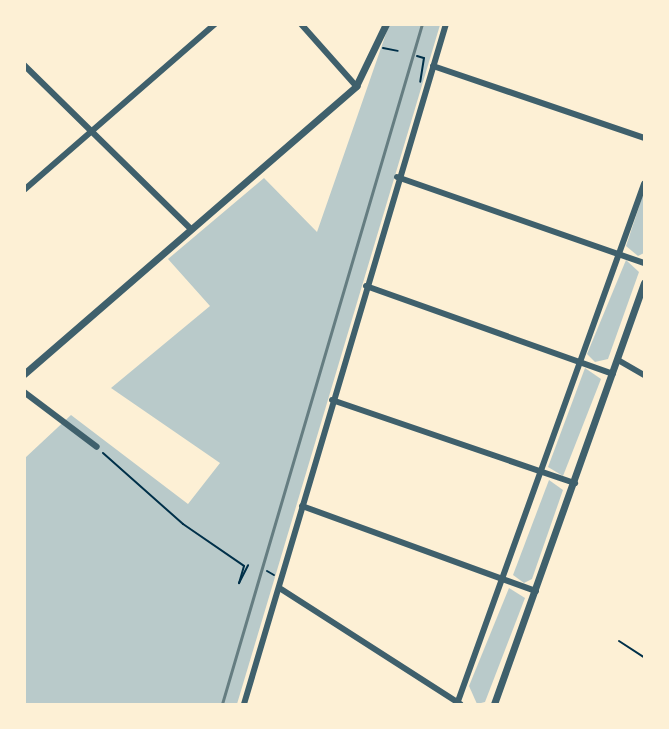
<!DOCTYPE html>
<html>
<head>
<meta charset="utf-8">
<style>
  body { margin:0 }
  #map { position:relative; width:669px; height:729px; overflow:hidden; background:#fdf0d5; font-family:Jost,sans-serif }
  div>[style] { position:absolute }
  .green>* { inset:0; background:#b9caca }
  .path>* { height:2px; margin:-1px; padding:0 1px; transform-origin:1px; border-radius:1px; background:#003049 }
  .minor>* { height:6px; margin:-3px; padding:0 3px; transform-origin:3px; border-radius:3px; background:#3f606c }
  .tertiary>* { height:7px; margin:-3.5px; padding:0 3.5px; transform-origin:3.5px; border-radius:3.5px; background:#3f606c }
  .rail>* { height:2.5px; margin:-1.25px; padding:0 1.25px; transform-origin:1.25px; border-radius:1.25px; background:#657d81 }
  span { translate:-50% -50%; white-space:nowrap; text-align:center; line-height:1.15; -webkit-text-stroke:6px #fdf0d5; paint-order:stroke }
  .frame { position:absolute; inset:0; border:26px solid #fdf0d5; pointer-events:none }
</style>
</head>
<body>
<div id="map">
  <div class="green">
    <div style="clip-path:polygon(389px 25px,440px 25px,237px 704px,25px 704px,25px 458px,71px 415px,188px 504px,220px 463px,111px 388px,210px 306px,168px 259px,264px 178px,317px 232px)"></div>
    <div style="clip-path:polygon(644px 192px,644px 253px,638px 256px,626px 246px)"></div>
    <div style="clip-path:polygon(626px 260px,639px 272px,608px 359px,595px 362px,587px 354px)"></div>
    <div style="clip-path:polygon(585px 368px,601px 379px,563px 476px,548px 467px)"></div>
    <div style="clip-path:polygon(549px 480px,563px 490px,532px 579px,524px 583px,513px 575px)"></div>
    <div style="clip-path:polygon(509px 588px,525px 598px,485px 702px,477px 704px,469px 686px)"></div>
  </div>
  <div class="path">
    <div style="left:383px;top:48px;width:15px;rotate:11deg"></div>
    <div style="left:417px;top:56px;width:7px;rotate:16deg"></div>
    <div style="left:424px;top:58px;width:24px;rotate:99deg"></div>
    <div style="left:103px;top:453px;width:107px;rotate:41.6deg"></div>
    <div style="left:183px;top:524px;width:74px;rotate:34.5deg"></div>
    <div style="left:244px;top:566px;width:18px;rotate:106deg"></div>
    <div style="left:239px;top:583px;width:20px;rotate:-63deg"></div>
    <div style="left:267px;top:571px;width:8px;rotate:30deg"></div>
    <div style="left:619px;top:641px;width:30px;rotate:33deg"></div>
  </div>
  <div class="minor">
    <div style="left:301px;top:24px;width:83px;rotate:48.4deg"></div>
    <div style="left:24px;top:65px;width:234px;rotate:44.5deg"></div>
    <div style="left:433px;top:66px;width:223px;rotate:18.8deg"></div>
    <div style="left:397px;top:177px;width:262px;rotate:19.2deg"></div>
    <div style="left:24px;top:190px;width:253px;rotate:-41deg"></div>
    <div style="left:366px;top:286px;width:262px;rotate:19.6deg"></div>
    <div style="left:618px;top:360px;width:30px;rotate:30deg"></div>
    <div style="left:24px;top:392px;width:91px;rotate:37deg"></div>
    <div style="left:332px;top:400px;width:257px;rotate:18.9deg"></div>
    <div style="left:302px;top:506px;width:249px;rotate:20deg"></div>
    <div style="left:281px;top:589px;width:213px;rotate:32.7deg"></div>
    <div style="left:244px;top:704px;width:709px;rotate:-73.46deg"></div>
    <div style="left:457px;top:704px;width:553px;rotate:-70.22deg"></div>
  </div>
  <div class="tertiary">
    <div style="left:24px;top:374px;width:440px;rotate:-40.9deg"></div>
    <div style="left:356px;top:86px;width:69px;rotate:-64.2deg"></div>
    <div style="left:494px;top:704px;width:447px;rotate:-70.4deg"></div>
  </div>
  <div class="rail">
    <div style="left:222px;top:704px;width:709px;rotate:-73.61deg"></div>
  </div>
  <div class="frame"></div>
</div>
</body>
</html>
